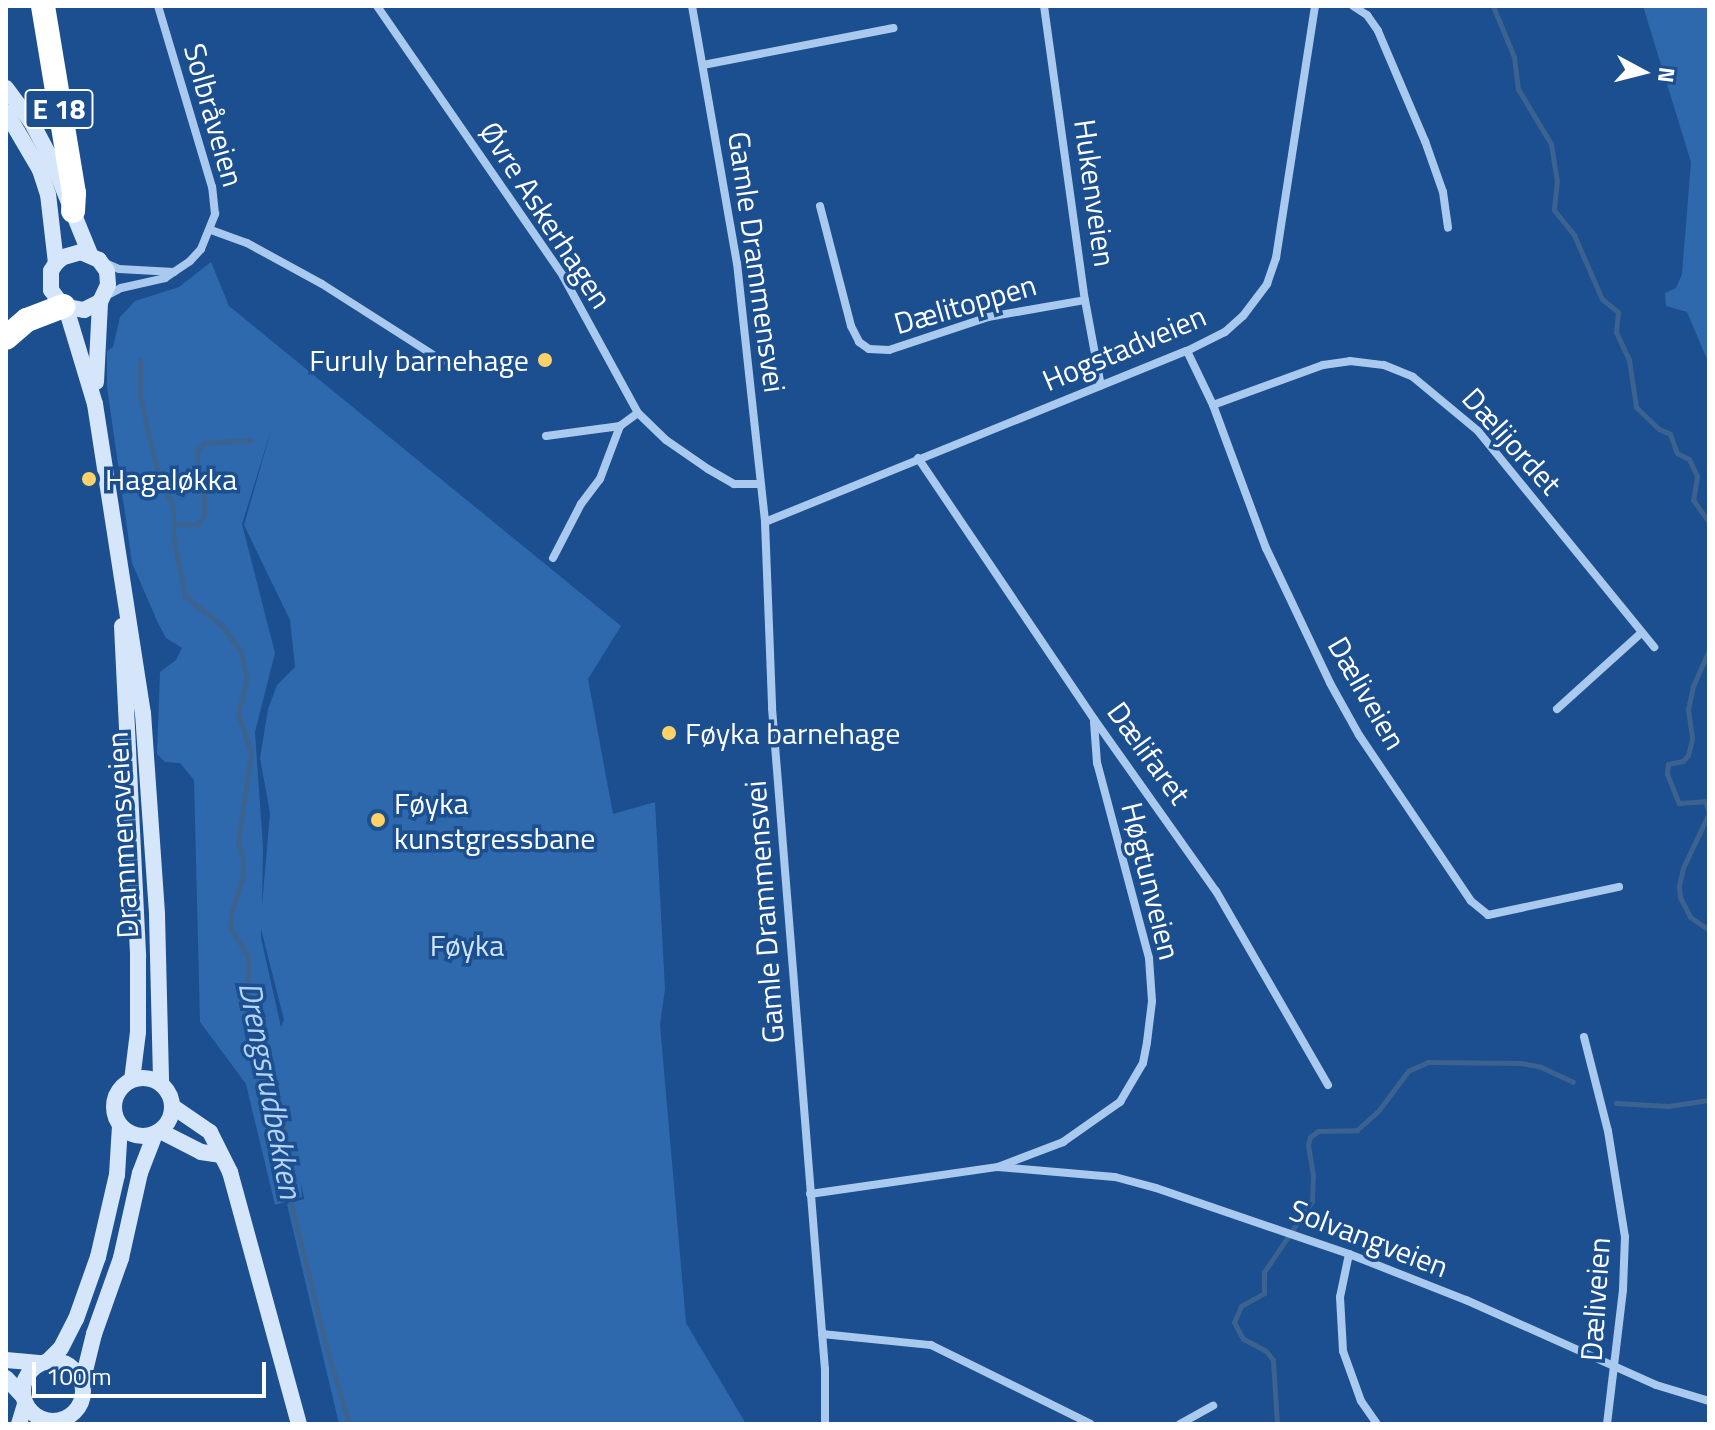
<!DOCTYPE html>
<html>
<head>
<meta charset="utf-8">
<style>
  body { margin:0 }
  #map { position:relative; width:1715px; height:1430px; overflow:hidden; background:#1b4f8f; font-family:"Titillium Web",sans-serif }
  div>[style] { position:absolute }
  .green>* { inset:0; background:#2e69ad }
  .stream>* { height:5px; margin:-2.5px; padding:0 2.5px; transform-origin:2.5px; border-radius:2.5px; background:#3c6290 }
  .street>* { height:8px; margin:-4px; padding:0 4px; transform-origin:4px; border-radius:4px; background:#a9c9ee }
  .secondary>* { height:16px; margin:-8px; padding:0 8px; transform-origin:8px; border-radius:8px; background:#d6e6fa }
  .secondary>.ring { margin:-8px; padding:0; box-sizing:content-box; background:none; border:16px solid #d6e6fa; border-radius:50% }
  .highway>* { height:24px; margin:-12px; padding:0 12px; transform-origin:12px; border-radius:12px; background:#fff }
  .dots>* { width:22px; height:22px; translate:-50% -50%; box-sizing:border-box; border:4px solid #1b4f8f; border-radius:50% }
  span { translate:-50% -50%; white-space:nowrap; text-align:center; line-height:1.15; -webkit-text-stroke:7px #1b4f8f; paint-order:stroke }
  .shield-label span { padding:2px 6px; background:#1b4f8f; border:2px solid; border-radius:6px; -webkit-text-stroke-width:0 }
  .shield-label { font-size:28px; color:#fff; font-weight:700 }
  .street-label { font-size:30px; color:#fff }
  .poi-label { font-size:30px; color:#fff }
  .right { translate:-100% -50%; text-align:right }
  .left { translate:0 -50%; text-align:left }
  .park-label { font-size:30px; color:#cfe3fa }
  .water-label { font-size:32px; color:#b5d3f5; font-style:italic }
  .frame { position:absolute; inset:0; border:8px solid #fff; pointer-events:none }
  .north { position:absolute; left:1603px; top:32px; width:80px; height:80px; -webkit-text-stroke:6px #1b4f8f; paint-order:stroke; rotate:97deg; font-size:22px; font-weight:700; line-height:32px; text-align:center; color:#fff }
  .north::after { content:''; display:block; margin:auto; width:28px; height:36px; background:#fff; clip-path:polygon(50% 0,100% 100%,50% 72%,0 100%) }
  .scale { position:absolute; left:32px; top:1362px; width:234px; height:36px; box-sizing:border-box; border:4px solid #fff; border-top:0; padding-left:10px; font-size:24px; line-height:28px; white-space:nowrap; color:#fff; -webkit-text-stroke:6px #1b4f8f; paint-order:stroke }
</style>
</head>
<body>
<div id="map">
  <div class="green">
    <div style="clip-path:polygon(1643px 6px,1709px 6px,1709px 364px,1687px 312px,1666px 306px,1665px 293px,1676px 288px,1682px 274px,1691px 162px)"></div>
    <div style="clip-path:polygon(evenodd,211px 262px,229px 306px,621px 626px,588px 679px,613px 814px,655px 802px,665px 989px,660px 1025px,686px 1323px,746px 1424px,339px 1424px,287px 1204px,304px 1199px,301px 1182px,302px 1197px,275px 1205px,246px 1084px,200px 1022px,194px 780px,180px 763px,165px 762px,157px 754px,160px 672px,176px 660px,182px 648px,166px 638px,158px 623px,132px 563px,107px 387px,107px 351px,113px 347px,120px 317px,135px 301px,179px 287px,211px 262px,272px 427px,244px 525px,290px 620px,295px 667px,277px 685px,268px 709px,260px 758px,270px 813px,262px 906px,263px 847px,255px 732px,275px 653px,242px 524px,272px 427px,211px 262px,261px 929px,284px 1020px,281px 1027px,261px 938px,261px 929px)"></div>
  </div>
  <div class="stream">
    <div style="left:1493px;top:6px;width:55px;rotate:67.6deg"></div>
    <div style="left:1514px;top:57px;width:32px;rotate:83deg"></div>
    <div style="left:1518px;top:89px;width:64px;rotate:59deg"></div>
    <div style="left:1551px;top:144px;width:36px;rotate:81deg"></div>
    <div style="left:1557px;top:180px;width:30px;rotate:96deg"></div>
    <div style="left:1554px;top:210px;width:32px;rotate:51deg"></div>
    <div style="left:1574px;top:235px;width:70px;rotate:66.4deg"></div>
    <div style="left:1602px;top:299px;width:21px;rotate:39deg"></div>
    <div style="left:1618px;top:312px;width:20px;rotate:96deg"></div>
    <div style="left:1616px;top:332px;width:31px;rotate:65deg"></div>
    <div style="left:1629px;top:360px;width:48px;rotate:81.5deg"></div>
    <div style="left:1636px;top:407px;width:32px;rotate:44deg"></div>
    <div style="left:1659px;top:429px;width:12px;rotate:24deg"></div>
    <div style="left:1670px;top:434px;width:20px;rotate:70deg"></div>
    <div style="left:1677px;top:453px;width:13px;rotate:27deg"></div>
    <div style="left:1689px;top:459px;width:19px;rotate:65deg"></div>
    <div style="left:1697px;top:476px;width:24px;rotate:99deg"></div>
    <div style="left:1693px;top:500px;width:27px;rotate:54deg"></div>
    <div style="left:140px;top:360px;width:36px;rotate:90deg"></div>
    <div style="left:140px;top:396px;width:81px;rotate:77.2deg"></div>
    <div style="left:158px;top:475px;width:34px;rotate:64deg"></div>
    <div style="left:173px;top:506px;width:30px;rotate:90deg"></div>
    <div style="left:173px;top:536px;width:61px;rotate:78.7deg"></div>
    <div style="left:185px;top:596px;width:48px;rotate:39deg"></div>
    <div style="left:222px;top:626px;width:30px;rotate:53deg"></div>
    <div style="left:240px;top:650px;width:29px;rotate:76deg"></div>
    <div style="left:247px;top:678px;width:37px;rotate:104deg"></div>
    <div style="left:238px;top:714px;width:41px;rotate:71.6deg"></div>
    <div style="left:251px;top:753px;width:90px;rotate:98.3deg"></div>
    <div style="left:238px;top:842px;width:20px;rotate:75deg"></div>
    <div style="left:243px;top:861px;width:18px;rotate:93deg"></div>
    <div style="left:242px;top:879px;width:32px;rotate:108deg"></div>
    <div style="left:232px;top:909px;width:19px;rotate:96deg"></div>
    <div style="left:230px;top:928px;width:33px;rotate:57deg"></div>
    <div style="left:248px;top:956px;width:41px;rotate:90deg"></div>
    <div style="left:248px;top:997px;width:25px;rotate:67deg"></div>
    <div style="left:258px;top:1020px;width:53px;rotate:79.1deg"></div>
    <div style="left:268px;top:1072px;width:54px;rotate:72.9deg"></div>
    <div style="left:284px;top:1124px;width:55px;rotate:89deg"></div>
    <div style="left:285px;top:1179px;width:176px;rotate:76.2deg"></div>
    <div style="left:327px;top:1350px;width:77px;rotate:73.4deg"></div>
    <div style="left:173px;top:524px;width:25px"></div>
    <div style="left:198px;top:524px;width:11px;rotate:-56deg"></div>
    <div style="left:204px;top:515px;width:32px;rotate:-90deg"></div>
    <div style="left:204px;top:483px;width:16px;rotate:-117deg"></div>
    <div style="left:197px;top:469px;width:18px;rotate:-90deg"></div>
    <div style="left:197px;top:451px;width:11px;rotate:-49deg"></div>
    <div style="left:204px;top:443px;width:47px;rotate:-3.7deg"></div>
    <div style="left:1709px;top:650px;width:39px;rotate:114deg"></div>
    <div style="left:1693px;top:686px;width:24px;rotate:102deg"></div>
    <div style="left:1688px;top:709px;width:30px;rotate:82deg"></div>
    <div style="left:1692px;top:739px;width:16px;rotate:104deg"></div>
    <div style="left:1688px;top:755px;width:8px;rotate:130deg"></div>
    <div style="left:1683px;top:761px;width:15px;rotate:169deg"></div>
    <div style="left:1668px;top:764px;width:10px;rotate:96deg"></div>
    <div style="left:1667px;top:774px;width:31px;rotate:68deg"></div>
    <div style="left:1679px;top:803px;width:26px;rotate:-4deg"></div>
    <div style="left:1705px;top:801px;width:13px;rotate:72deg"></div>
    <div style="left:1709px;top:813px;width:61px;rotate:115.3deg"></div>
    <div style="left:1683px;top:868px;width:18px;rotate:103deg"></div>
    <div style="left:1679px;top:886px;width:11px;rotate:85deg"></div>
    <div style="left:1680px;top:897px;width:22px;rotate:63deg"></div>
    <div style="left:1690px;top:917px;width:23px;rotate:34deg"></div>
    <div style="left:1616px;top:1103px;width:52px;rotate:3.3deg"></div>
    <div style="left:1668px;top:1106px;width:41px;rotate:-8.3deg"></div>
    <div style="left:1277px;top:1424px;width:64px;rotate:-93.6deg"></div>
    <div style="left:1273px;top:1360px;width:11px;rotate:-128deg"></div>
    <div style="left:1266px;top:1351px;width:26px;rotate:-152deg"></div>
    <div style="left:1243px;top:1339px;width:19px;rotate:-118deg"></div>
    <div style="left:1234px;top:1322px;width:17px;rotate:-66deg"></div>
    <div style="left:1241px;top:1306px;width:26px;rotate:-29deg"></div>
    <div style="left:1264px;top:1293px;width:21px;rotate:-90deg"></div>
    <div style="left:1264px;top:1272px;width:86px;rotate:-55.9deg"></div>
    <div style="left:1312px;top:1201px;width:25px;rotate:-88deg"></div>
    <div style="left:1313px;top:1176px;width:31px;rotate:-99deg"></div>
    <div style="left:1308px;top:1145px;width:8px;rotate:-76deg"></div>
    <div style="left:1310px;top:1137px;width:10px;rotate:-37deg"></div>
    <div style="left:1318px;top:1131px;width:39px;rotate:-1deg"></div>
    <div style="left:1357px;top:1130px;width:30px;rotate:-42deg"></div>
    <div style="left:1379px;top:1110px;width:49px;rotate:-53.4deg"></div>
    <div style="left:1408px;top:1071px;width:22px;rotate:-24deg"></div>
    <div style="left:1428px;top:1062px;width:93px;rotate:0.6deg"></div>
    <div style="left:1521px;top:1063px;width:20px;rotate:11deg"></div>
    <div style="left:1541px;top:1067px;width:35px;rotate:25deg"></div>
  </div>
  <div class="street">
    <div style="left:377px;top:6px;width:328px;rotate:55.4deg"></div>
    <div style="left:563px;top:276px;width:156px;rotate:61.3deg"></div>
    <div style="left:638px;top:413px;width:39px;rotate:44deg"></div>
    <div style="left:666px;top:440px;width:51px;rotate:34.6deg"></div>
    <div style="left:708px;top:469px;width:30px;rotate:30deg"></div>
    <div style="left:734px;top:484px;width:26px"></div>
    <div style="left:692px;top:6px;width:261px;rotate:80.1deg"></div>
    <div style="left:737px;top:263px;width:261px;rotate:83.8deg"></div>
    <div style="left:765px;top:522px;width:186px;rotate:87.8deg"></div>
    <div style="left:772px;top:708px;width:663px;rotate:85.42deg"></div>
    <div style="left:825px;top:1369px;width:55px;rotate:90deg"></div>
    <div style="left:1044px;top:6px;width:297px;rotate:82.1deg"></div>
    <div style="left:1085px;top:300px;width:87px;rotate:79.5deg"></div>
    <div style="left:1353px;top:6px;width:17px;rotate:33deg"></div>
    <div style="left:1367px;top:15px;width:19px;rotate:55deg"></div>
    <div style="left:1378px;top:31px;width:120px;rotate:66.9deg"></div>
    <div style="left:1425px;top:141px;width:54px;rotate:70.6deg"></div>
    <div style="left:1443px;top:192px;width:36px;rotate:82deg"></div>
    <div style="left:703px;top:65px;width:194px;rotate:-11deg"></div>
    <div style="left:820px;top:206px;width:124px;rotate:75.5deg"></div>
    <div style="left:851px;top:326px;width:18px;rotate:63deg"></div>
    <div style="left:859px;top:342px;width:12px;rotate:35deg"></div>
    <div style="left:869px;top:349px;width:20px;rotate:3deg"></div>
    <div style="left:889px;top:350px;width:104px;rotate:-18.4deg"></div>
    <div style="left:988px;top:317px;width:98px;rotate:-9.9deg"></div>
    <div style="left:211px;top:230px;width:38px;rotate:20deg"></div>
    <div style="left:247px;top:243px;width:85px;rotate:28.7deg"></div>
    <div style="left:322px;top:284px;width:143px;rotate:32.5deg"></div>
    <div style="left:105px;top:263px;width:15px;rotate:23deg"></div>
    <div style="left:119px;top:269px;width:55px;rotate:3.1deg"></div>
    <div style="left:106px;top:296px;width:17px;rotate:-28deg"></div>
    <div style="left:121px;top:288px;width:45px;rotate:-12.8deg"></div>
    <div style="left:165px;top:278px;width:30px;rotate:-34deg"></div>
    <div style="left:190px;top:261px;width:16px;rotate:-47deg"></div>
    <div style="left:201px;top:249px;width:38px;rotate:-68deg"></div>
    <div style="left:215px;top:214px;width:27px;rotate:-96deg"></div>
    <div style="left:212px;top:187px;width:189px;rotate:-106.6deg"></div>
    <div style="left:1187px;top:351px;width:60px;rotate:64.3deg"></div>
    <div style="left:1213px;top:405px;width:153px;rotate:69.7deg"></div>
    <div style="left:1266px;top:548px;width:149px;rotate:64.6deg"></div>
    <div style="left:1330px;top:683px;width:60px;rotate:60.9deg"></div>
    <div style="left:1359px;top:735px;width:200px;rotate:56deg"></div>
    <div style="left:1471px;top:901px;width:22px;rotate:39deg"></div>
    <div style="left:1488px;top:915px;width:134px;rotate:-12.1deg"></div>
    <div style="left:1213px;top:405px;width:117px;rotate:-20deg"></div>
    <div style="left:1323px;top:365px;width:27px;rotate:-8deg"></div>
    <div style="left:1350px;top:361px;width:34px;rotate:7deg"></div>
    <div style="left:1384px;top:365px;width:31px;rotate:22deg"></div>
    <div style="left:1413px;top:377px;width:85px;rotate:39.7deg"></div>
    <div style="left:1478px;top:431px;width:279px;rotate:50.8deg"></div>
    <div style="left:546px;top:436px;width:75px;rotate:-7.7deg"></div>
    <div style="left:620px;top:426px;width:22px;rotate:-36deg"></div>
    <div style="left:918px;top:458px;width:315px;rotate:56deg"></div>
    <div style="left:1094px;top:719px;width:211px;rotate:54.7deg"></div>
    <div style="left:1216px;top:891px;width:224px;rotate:60deg"></div>
    <div style="left:765px;top:522px;width:455px;rotate:-22.1deg"></div>
    <div style="left:1187px;top:351px;width:42px;rotate:-26.6deg"></div>
    <div style="left:1225px;top:332px;width:24px;rotate:-42deg"></div>
    <div style="left:1243px;top:316px;width:40px;rotate:-53deg"></div>
    <div style="left:1267px;top:284px;width:28px;rotate:-71deg"></div>
    <div style="left:1276px;top:258px;width:255px;rotate:-81.2deg"></div>
    <div style="left:553px;top:558px;width:61px;rotate:-62.6deg"></div>
    <div style="left:581px;top:504px;width:31px;rotate:-53deg"></div>
    <div style="left:600px;top:479px;width:57px;rotate:-69.3deg"></div>
    <div style="left:1557px;top:709px;width:113px;rotate:-42.1deg"></div>
    <div style="left:1584px;top:1037px;width:97px;rotate:75.7deg"></div>
    <div style="left:1608px;top:1131px;width:107px;rotate:80.9deg"></div>
    <div style="left:1625px;top:1237px;width:53px;rotate:92.2deg"></div>
    <div style="left:1623px;top:1290px;width:135px;rotate:96.8deg"></div>
    <div style="left:998px;top:1167px;width:117px;rotate:4.9deg"></div>
    <div style="left:1115px;top:1177px;width:42px;rotate:15deg"></div>
    <div style="left:1156px;top:1188px;width:204px;rotate:18.9deg"></div>
    <div style="left:1349px;top:1254px;width:126px;rotate:21.5deg"></div>
    <div style="left:1466px;top:1300px;width:208px;rotate:24.1deg"></div>
    <div style="left:1656px;top:1385px;width:55px;rotate:16.8deg"></div>
    <div style="left:810px;top:1194px;width:190px;rotate:-8.2deg"></div>
    <div style="left:998px;top:1167px;width:70px;rotate:-21deg"></div>
    <div style="left:1063px;top:1142px;width:70px;rotate:-35.1deg"></div>
    <div style="left:1120px;top:1102px;width:45px;rotate:-59.5deg"></div>
    <div style="left:1143px;top:1063px;width:21px;rotate:-79deg"></div>
    <div style="left:1147px;top:1042px;width:41px;rotate:-83deg"></div>
    <div style="left:1152px;top:1001px;width:43px;rotate:-94deg"></div>
    <div style="left:1149px;top:958px;width:202px;rotate:-104.9deg"></div>
    <div style="left:1097px;top:763px;width:41px;rotate:-94.2deg"></div>
    <div style="left:1349px;top:1254px;width:44px;rotate:101.8deg"></div>
    <div style="left:1340px;top:1297px;width:54px;rotate:86.8deg"></div>
    <div style="left:1343px;top:1351px;width:53px;rotate:70.2deg"></div>
    <div style="left:1361px;top:1401px;width:28px;rotate:55deg"></div>
    <div style="left:822px;top:1334px;width:110px;rotate:5.8deg"></div>
    <div style="left:931px;top:1345px;width:178px;rotate:26.3deg"></div>
    <div style="left:1180px;top:1424px;width:38px;rotate:-29deg"></div>
  </div>
  <div class="secondary">
    <div style="left:6px;top:88px;width:44px;rotate:53.4deg"></div>
    <div style="left:32px;top:123px;width:43px;rotate:62.2deg"></div>
    <div style="left:52px;top:161px;width:100px;rotate:67.8deg"></div>
    <div style="left:6px;top:112px;width:67px;rotate:59.6deg"></div>
    <div style="left:40px;top:170px;width:25px;rotate:72deg"></div>
    <div style="left:48px;top:194px;width:69px;rotate:83.4deg"></div>
    <div style="left:66px;top:308px;width:100px;rotate:73.2deg"></div>
    <div style="left:95px;top:404px;width:313px;rotate:81.2deg"></div>
    <div style="left:143px;top:713px;width:202px;rotate:86deg"></div>
    <div style="left:157px;top:915px;width:169px;rotate:88.6deg"></div>
    <div style="left:96px;top:382px;width:80px;rotate:-87.1deg"></div>
    <div style="left:100px;top:302px;width:19px;rotate:-65deg"></div>
    <div style="left:108px;top:285px;width:14px;rotate:-94deg"></div>
    <div style="left:107px;top:271px;width:14px;rotate:-126deg"></div>
    <div style="left:99px;top:260px;width:20px;rotate:-156deg"></div>
    <div style="left:81px;top:252px;width:19px;rotate:164deg"></div>
    <div style="left:63px;top:257px;width:9px;rotate:139deg"></div>
    <div style="left:56px;top:263px;width:9px;rotate:122deg"></div>
    <div style="left:51px;top:271px;width:19px;rotate:90deg"></div>
    <div style="left:51px;top:290px;width:20px;rotate:53deg"></div>
    <div style="left:63px;top:306px;width:21px;rotate:11deg"></div>
    <div style="left:84px;top:310px;width:18px;rotate:-27deg"></div>
    <div style="left:122px;top:626px;width:331px;rotate:87.2deg"></div>
    <div style="left:138px;top:957px;width:75px;rotate:90deg"></div>
    <div style="left:138px;top:1032px;width:48px;rotate:97.1deg"></div>
    <div class="ring" style="left:114px;top:1078px;width:42px;height:42px"></div>
    <div style="left:172px;top:1106px;width:46px;rotate:34.4deg"></div>
    <div style="left:210px;top:1132px;width:45px;rotate:63.4deg"></div>
    <div style="left:230px;top:1172px;width:261px;rotate:74.7deg"></div>
    <div style="left:160px;top:1131px;width:46px;rotate:27.1deg"></div>
    <div style="left:201px;top:1152px;width:19px;rotate:9deg"></div>
    <div style="left:6px;top:1360px;width:33px;rotate:5deg"></div>
    <div class="ring" style="left:23px;top:1361px;width:44px;height:44px"></div>
    <div style="left:48px;top:1361px;width:18px;rotate:-45deg"></div>
    <div style="left:61px;top:1348px;width:33px;rotate:-63deg"></div>
    <div style="left:76px;top:1319px;width:66px;rotate:-70.5deg"></div>
    <div style="left:98px;top:1257px;width:84px;rotate:-77deg"></div>
    <div style="left:117px;top:1175px;width:49px;rotate:-86.5deg"></div>
    <div style="left:6px;top:1378px;width:25px;rotate:47deg"></div>
    <div style="left:82px;top:1383px;width:50px;rotate:-76.2deg"></div>
    <div style="left:94px;top:1334px;width:81px;rotate:-70.4deg"></div>
    <div style="left:121px;top:1258px;width:87px;rotate:-77.4deg"></div>
    <div style="left:140px;top:1173px;width:42px;rotate:-69deg"></div>
    <div style="left:19px;top:1424px;width:21px;rotate:-73deg"></div>
  </div>
  <div class="highway">
    <div style="left:43px;top:6px;width:190px;rotate:80.6deg"></div>
    <div style="left:74px;top:193px;width:18px;rotate:93deg"></div>
    <div style="left:6px;top:338px;width:28px;rotate:-41deg"></div>
    <div style="left:27px;top:320px;width:39px;rotate:-21deg"></div>
  </div>
  <div class="dots">
    <div style="left:545px;top:360px;background:#ffd166"></div>
    <div style="left:89px;top:479px;background:#ffd166"></div>
    <div style="left:669px;top:733px;background:#ffd166"></div>
    <div style="left:378px;top:820px;background:#ffd166"></div>
  </div>
  <div class="shield-label">
    <span style="left:59px;top:109px">E 18</span>
  </div>
  <div class="street-label">
    <span style="left:214px;top:115px;rotate:74deg">Solbråveien</span>
    <span style="left:1095px;top:193px;rotate:82deg">Hukenveien</span>
    <span style="left:546px;top:215px;rotate:57deg">Øvre Askerhagen</span>
    <span style="left:757px;top:262px;rotate:82deg">Gamle Drammensvei</span>
    <span style="left:965px;top:304px;rotate:-16deg">Dælitoppen</span>
    <span style="left:1124px;top:348px;rotate:-23deg">Hogstadveien</span>
    <span style="left:1512px;top:441px;rotate:48deg">Dælijordet</span>
    <span style="left:1367px;top:693px;rotate:60deg">Dæliveien</span>
    <span style="left:1149px;top:753px;rotate:54deg">Dælifaret</span>
    <span style="left:122px;top:835px;rotate:-93deg">Drammensveien</span>
    <span style="left:1151px;top:881px;rotate:76deg">Høgtunveien</span>
    <span style="left:764px;top:912px;rotate:-94deg">Gamle Drammensvei</span>
    <span style="left:1369px;top:1238px;rotate:21deg">Solvangveien</span>
    <span style="left:1595px;top:1299px;rotate:-86deg">Dæliveien</span>
  </div>
  <div class="poi-label">
    <span class="right" style="left:529px;top:360px">Furuly barnehage</span>
    <span class="left" style="left:105px;top:479px">Hagaløkka</span>
    <span class="left" style="left:685px;top:733px">Føyka barnehage</span>
    <span class="left" style="left:394px;top:820px">Føyka<br>kunstgressbane</span>
  </div>
  <div class="park-label">
    <span style="left:467px;top:945px">Føyka</span>
  </div>
  <div class="water-label">
    <span style="left:271px;top:1090px;rotate:79deg">Drengsrudbekken</span>
  </div>
  <div class="frame"></div>
  <div class="north">N</div>
  <div class="scale">100 m</div>
</div>
</body>
</html>
